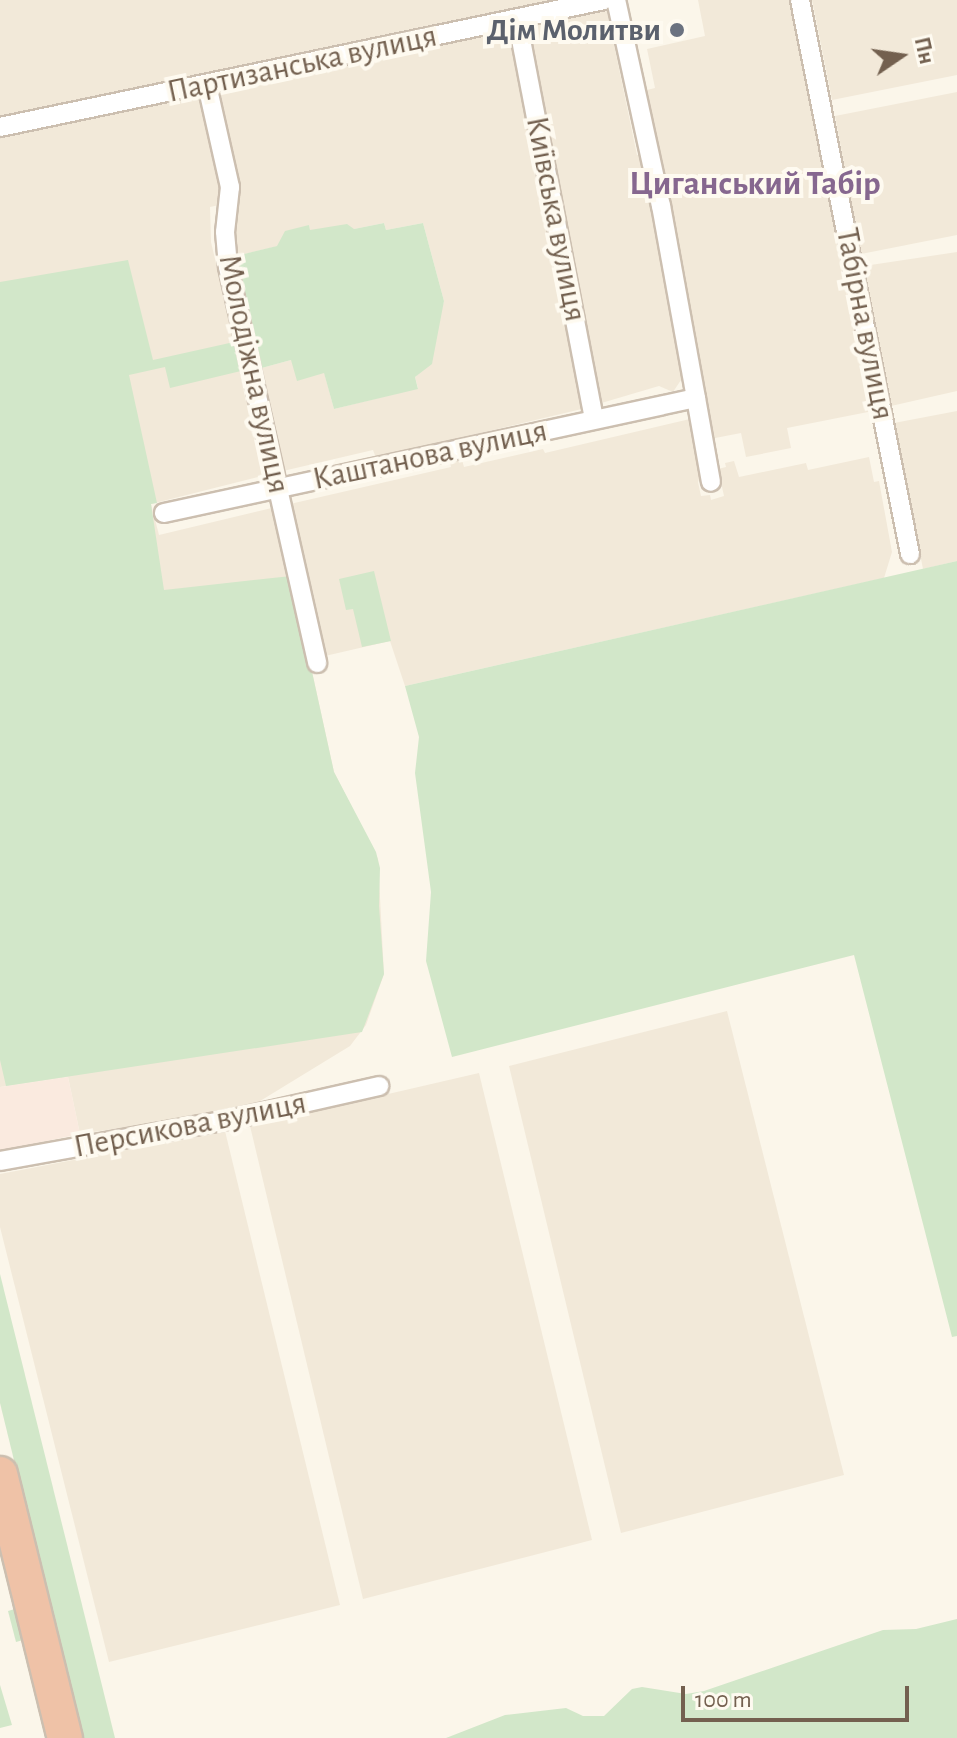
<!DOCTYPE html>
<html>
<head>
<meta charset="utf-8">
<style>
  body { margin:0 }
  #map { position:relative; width:957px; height:1738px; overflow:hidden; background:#fbf6ea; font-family:"Alegreya Sans",sans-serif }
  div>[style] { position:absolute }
  .residential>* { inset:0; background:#f2e9d9 }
  .commercial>* { inset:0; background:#faeadf }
  .green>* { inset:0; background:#d2e7c9 }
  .roads { filter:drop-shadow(2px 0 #ccbfb0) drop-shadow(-2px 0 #ccbfb0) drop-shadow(0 2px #ccbfb0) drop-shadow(0 -2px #ccbfb0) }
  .street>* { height:18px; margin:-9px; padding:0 9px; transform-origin:9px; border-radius:9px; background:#fff }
  .highway>* { height:34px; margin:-17px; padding:0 17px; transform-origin:17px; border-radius:17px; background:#efc2a7 }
  .dots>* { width:22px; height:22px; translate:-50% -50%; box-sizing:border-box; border:4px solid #fefaf0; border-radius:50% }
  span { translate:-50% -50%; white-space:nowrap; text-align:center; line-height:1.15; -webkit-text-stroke:8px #fefaf0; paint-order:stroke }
  .worship-label { font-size:32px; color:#5b616d; font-weight:700 }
  .right { translate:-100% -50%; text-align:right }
  .street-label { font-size:32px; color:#73604f }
  .neighbourhood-label { font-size:34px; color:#86678f; font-weight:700 }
  .north { position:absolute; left:861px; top:16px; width:80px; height:80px; -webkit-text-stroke:6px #fefaf0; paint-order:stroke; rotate:77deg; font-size:22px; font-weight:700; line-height:32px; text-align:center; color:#73604f }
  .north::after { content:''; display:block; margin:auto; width:28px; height:36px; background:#73604f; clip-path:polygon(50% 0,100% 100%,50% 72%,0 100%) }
  .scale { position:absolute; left:681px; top:1686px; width:228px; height:36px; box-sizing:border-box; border:4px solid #73604f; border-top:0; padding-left:10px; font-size:24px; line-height:28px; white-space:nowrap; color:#73604f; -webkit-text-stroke:6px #fefaf0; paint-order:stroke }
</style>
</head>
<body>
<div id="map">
  <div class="residential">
    <div style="clip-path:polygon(0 0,552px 0,0 116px)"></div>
    <div style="clip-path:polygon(698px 0,789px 0,873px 411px,787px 428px,791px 448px,746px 457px,741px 433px,710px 439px,704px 401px,707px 400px,647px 90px,655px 88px,647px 49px,705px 36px)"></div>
    <div style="clip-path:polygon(812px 0,957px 0,957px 75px,832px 100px)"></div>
    <div style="clip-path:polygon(607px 11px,637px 155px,641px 155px,683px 377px,673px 392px,659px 386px,598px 404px,527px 27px)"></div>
    <div style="clip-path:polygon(506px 31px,515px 36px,586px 408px,376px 458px,373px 450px,283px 471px,258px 369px,291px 360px,324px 372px,334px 409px,418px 388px,415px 377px,427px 365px,444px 301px,423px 223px,386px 230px,384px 223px,354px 229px,310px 231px,309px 225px,278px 246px,236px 256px,235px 180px,215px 95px)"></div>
    <div style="clip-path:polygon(957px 92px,957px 235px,861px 254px,835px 116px)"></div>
    <div style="clip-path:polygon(199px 97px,224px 204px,210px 207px,211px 242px,266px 475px,151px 504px,159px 535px,276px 507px,334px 772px,378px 859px,384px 974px,366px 1025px,350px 1046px,247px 1109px,80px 1134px,68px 1077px,0 1087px,0 137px)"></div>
    <div style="clip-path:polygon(957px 252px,957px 391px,891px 406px,864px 266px)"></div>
    <div style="clip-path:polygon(957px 411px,957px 561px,923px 569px,894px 423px)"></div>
    <div style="clip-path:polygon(690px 419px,701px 473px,698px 482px,701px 496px,710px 495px,711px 500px,724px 496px,718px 469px,726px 467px,725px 463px,734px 461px,739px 477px,806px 463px,808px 470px,869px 457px,874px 482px,879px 481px,892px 552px,884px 578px,405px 686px,390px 641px,325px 656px,290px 504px,451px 467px,450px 462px,462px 460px,464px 467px,543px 449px,545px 453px)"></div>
    <div style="clip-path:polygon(727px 1011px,844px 1475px,621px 1533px,509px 1066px)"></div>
    <div style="clip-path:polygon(479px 1073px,592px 1540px,363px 1599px,250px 1126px)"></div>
    <div style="clip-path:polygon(225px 1131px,340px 1605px,109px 1662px,0 1227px,0 1174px)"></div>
  </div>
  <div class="commercial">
    <div style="clip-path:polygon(68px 1077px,80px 1134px,0 1151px,0 1087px)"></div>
  </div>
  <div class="green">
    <div style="clip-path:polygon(384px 223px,386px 230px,423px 223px,444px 301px,432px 364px,415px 377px,418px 389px,334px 409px,324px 373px,297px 381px,291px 360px,258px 369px,236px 256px,277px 246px,285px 231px,309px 225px,310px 230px,347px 224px,354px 229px)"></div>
    <div style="clip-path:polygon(128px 260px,153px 360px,234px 342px,241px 371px,170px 388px,165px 367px,129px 375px,157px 503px,151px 504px,164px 590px,291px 576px,334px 772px,376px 852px,380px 868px,379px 906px,384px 974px,362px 1032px,6px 1086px,0 1060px,0 282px)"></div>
    <div style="clip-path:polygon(957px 561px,957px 1336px,952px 1337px,854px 955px,452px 1057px,426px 961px,431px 892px,415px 773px,419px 737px,405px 686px)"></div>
    <div style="clip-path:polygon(374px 571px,391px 641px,362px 647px,353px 609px,346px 610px,339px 579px)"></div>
    <div style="clip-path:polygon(0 1274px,115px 1738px,82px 1738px,0 1403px)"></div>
    <div style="clip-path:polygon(22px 1607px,30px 1638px,16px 1642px,8px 1611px)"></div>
    <div style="clip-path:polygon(957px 1619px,957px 1738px,446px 1738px,505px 1715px,566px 1708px,583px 1716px,604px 1716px,632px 1689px,642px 1687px,686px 1694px,704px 1691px,883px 1630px,916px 1629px)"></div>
    <div style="clip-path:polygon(0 1685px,12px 1725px,0 1728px)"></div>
  </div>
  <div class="roads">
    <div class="street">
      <div style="left:800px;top:0;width:565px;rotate:78.77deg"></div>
      <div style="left:517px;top:19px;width:407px;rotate:79.1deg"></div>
      <div style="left:207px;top:85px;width:105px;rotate:77.3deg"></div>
      <div style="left:230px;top:187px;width:45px;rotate:96.3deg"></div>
      <div style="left:225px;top:232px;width:35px;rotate:85deg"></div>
      <div style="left:228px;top:267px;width:406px;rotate:77.3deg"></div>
      <div style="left:0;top:127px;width:617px;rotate:-11.87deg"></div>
      <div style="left:696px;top:398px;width:85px;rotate:79.9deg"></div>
      <div style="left:164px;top:513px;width:544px;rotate:-12.2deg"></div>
      <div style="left:696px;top:398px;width:195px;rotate:-100.3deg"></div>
      <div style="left:661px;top:206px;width:211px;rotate:-102.3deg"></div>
      <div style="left:0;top:1161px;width:237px;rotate:-10.2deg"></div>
      <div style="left:233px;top:1119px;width:150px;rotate:-12.7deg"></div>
    </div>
    <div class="highway">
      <div style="left:0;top:1474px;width:272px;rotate:76.2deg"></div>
    </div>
  </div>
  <div class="dots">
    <div style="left:677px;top:30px;background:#6b7280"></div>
  </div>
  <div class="worship-label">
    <span class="right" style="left:661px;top:30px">Дім Молитви</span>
  </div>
  <div class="street-label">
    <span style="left:302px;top:64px;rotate:-12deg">Партизанська вулиця</span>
    <span style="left:556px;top:219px;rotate:79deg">Київська вулиця</span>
    <span style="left:865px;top:324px;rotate:79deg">Табірна вулиця</span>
    <span style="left:254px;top:374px;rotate:78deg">Молодіжна вулиця</span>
    <span style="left:430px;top:455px;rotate:-12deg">Каштанова вулиця</span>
    <span style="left:190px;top:1125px;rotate:-11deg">Персикова вулиця</span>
  </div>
  <div class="neighbourhood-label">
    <span style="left:755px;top:185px">Циганський Табір</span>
  </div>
  <div class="north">Пн</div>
  <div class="scale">100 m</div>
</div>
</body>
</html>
